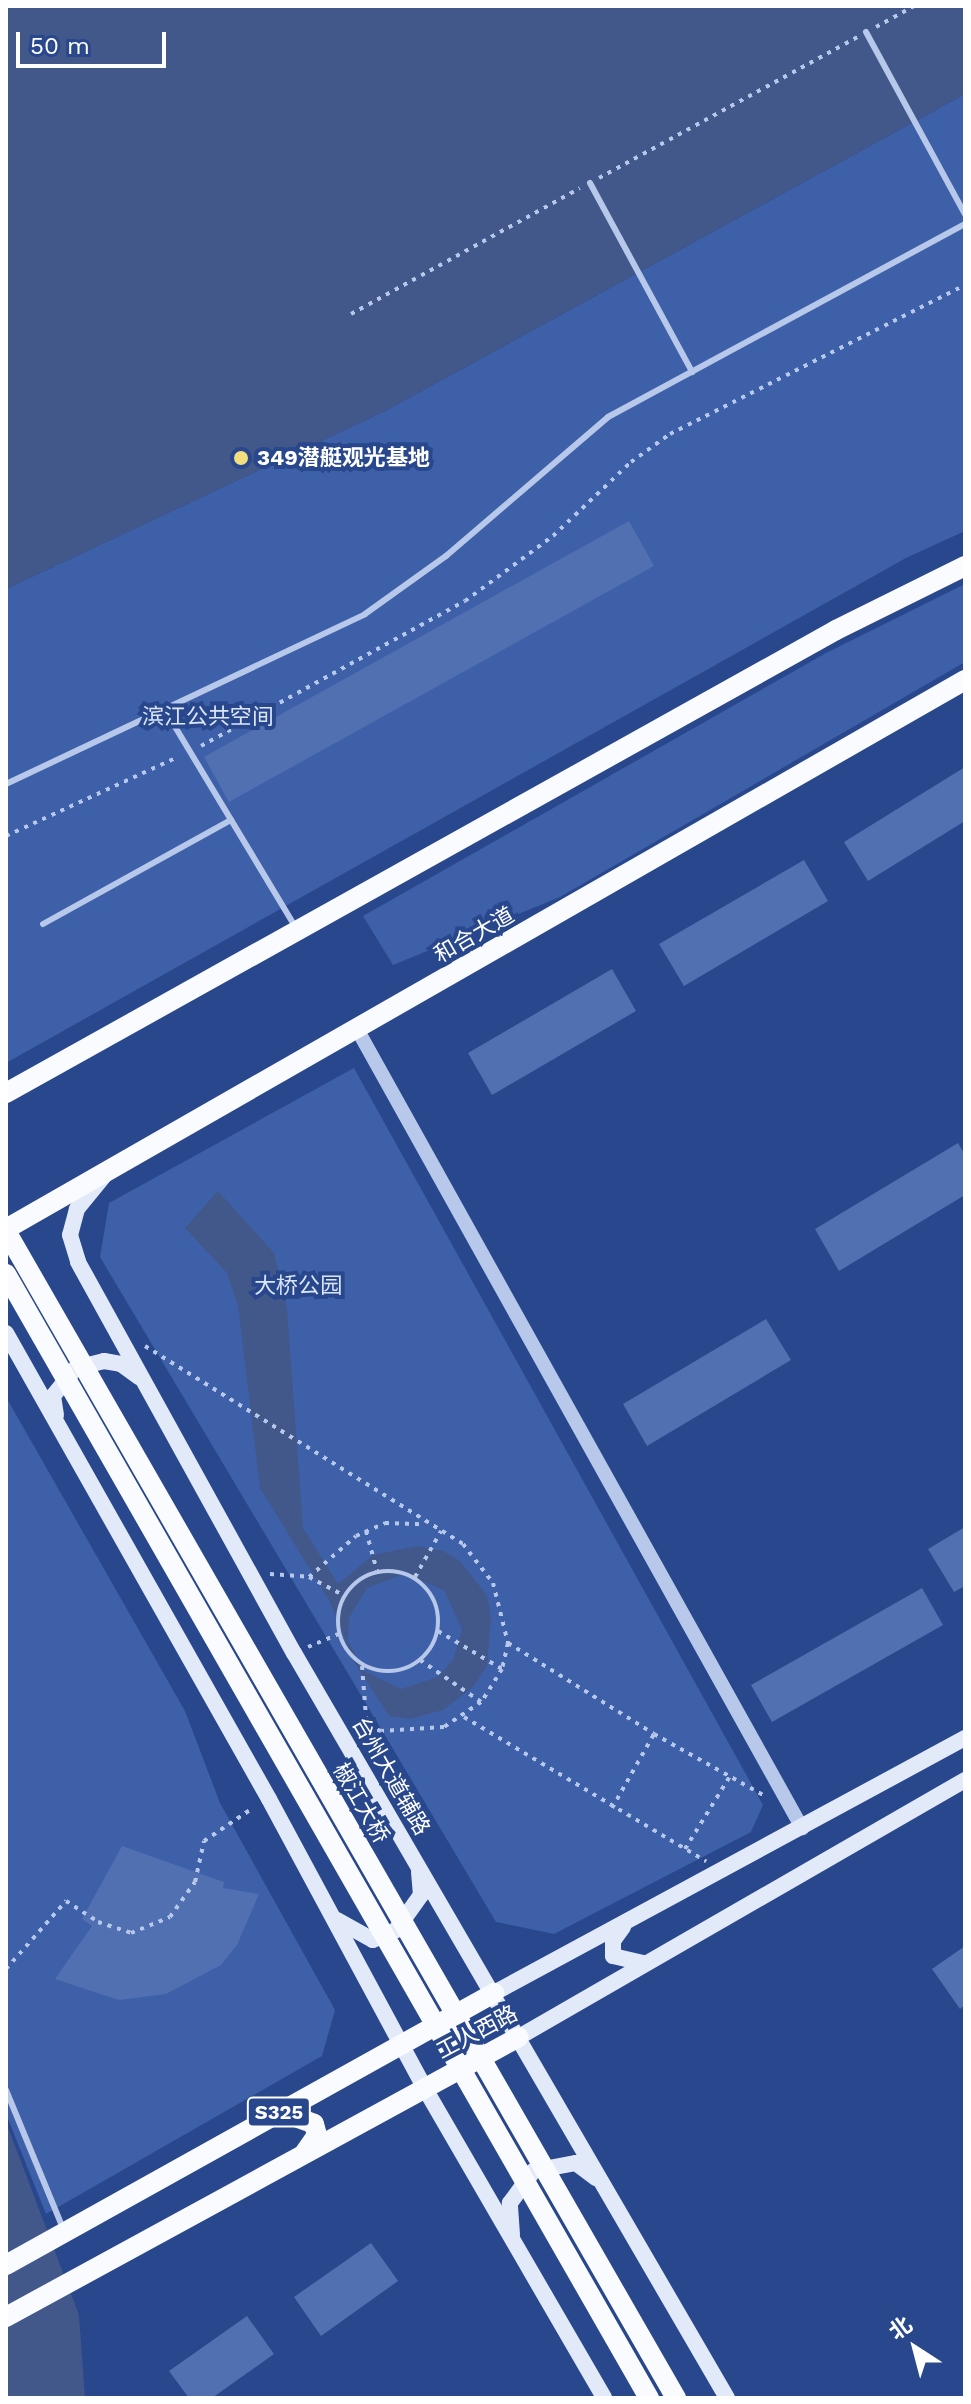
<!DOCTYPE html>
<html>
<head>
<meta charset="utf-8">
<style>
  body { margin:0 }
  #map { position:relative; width:971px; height:2404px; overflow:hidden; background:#28478c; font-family:"Work Sans","Noto Sans SC",sans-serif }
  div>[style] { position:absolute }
  .green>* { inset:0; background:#3d60a8 }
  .water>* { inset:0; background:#42588a }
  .building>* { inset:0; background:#5170b2 }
  .path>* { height:4px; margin-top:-2px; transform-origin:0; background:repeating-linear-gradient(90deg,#b7c8ea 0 4px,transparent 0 10px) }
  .path>.ring { margin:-2px; padding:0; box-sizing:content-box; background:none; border:4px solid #b7c8ea; border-radius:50% }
  .service>* { height:6px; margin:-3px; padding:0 3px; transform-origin:3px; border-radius:3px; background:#b7c8ea }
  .tertiary>* { height:14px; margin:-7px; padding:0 7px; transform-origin:7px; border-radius:7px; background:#b7c8ea }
  .secondary>* { height:16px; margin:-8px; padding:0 8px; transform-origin:8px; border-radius:8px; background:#e2e9f8 }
  .primary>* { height:20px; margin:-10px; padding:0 10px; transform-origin:10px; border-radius:10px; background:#fafbff }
  .primary-bridge>* { height:20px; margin:-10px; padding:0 10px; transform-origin:10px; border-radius:10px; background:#fafbff }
  .dots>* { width:22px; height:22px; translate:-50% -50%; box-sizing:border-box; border:4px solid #28478c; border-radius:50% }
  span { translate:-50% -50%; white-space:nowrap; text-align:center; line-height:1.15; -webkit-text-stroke:8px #28478c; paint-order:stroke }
  .shield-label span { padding:2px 6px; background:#28478c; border:2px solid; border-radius:6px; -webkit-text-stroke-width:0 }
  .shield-label { font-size:20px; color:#fff; font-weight:700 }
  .poi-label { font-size:22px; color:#fff; font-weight:700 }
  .left { translate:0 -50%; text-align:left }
  .park-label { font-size:22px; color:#dbe5f8 }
  .street-label { font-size:22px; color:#fff }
  .frame { position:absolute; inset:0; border:8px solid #fff; pointer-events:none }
  .north { position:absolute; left:875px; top:2308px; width:80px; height:80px; -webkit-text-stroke:6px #28478c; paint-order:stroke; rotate:324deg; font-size:22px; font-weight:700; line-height:32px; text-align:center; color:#fff }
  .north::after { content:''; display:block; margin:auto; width:28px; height:36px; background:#fff; clip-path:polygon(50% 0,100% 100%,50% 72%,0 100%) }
  .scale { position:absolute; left:16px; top:32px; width:150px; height:36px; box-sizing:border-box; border:4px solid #fff; border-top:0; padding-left:10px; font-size:24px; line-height:28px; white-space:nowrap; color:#fff; -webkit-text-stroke:6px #28478c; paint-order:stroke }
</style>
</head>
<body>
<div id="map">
  <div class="green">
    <div style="clip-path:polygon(965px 94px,965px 531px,906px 558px,6px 1063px,6px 589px,385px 411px)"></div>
    <div style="clip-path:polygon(965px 584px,965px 662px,560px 897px,393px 965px,363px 916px,826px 653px)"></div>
    <div style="clip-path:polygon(354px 1068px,763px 1805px,751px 1832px,554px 1934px,496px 1922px,100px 1257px,109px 1203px)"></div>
    <div style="clip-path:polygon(6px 1397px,185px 1711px,220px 1803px,335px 2010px,322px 2056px,46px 2214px,6px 2114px)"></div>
  </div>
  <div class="water">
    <div style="clip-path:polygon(6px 6px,965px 6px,965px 94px,385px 411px,6px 589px)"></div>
    <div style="clip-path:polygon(evenodd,218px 1191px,274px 1253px,287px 1309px,303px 1528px,338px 1584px,373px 1555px,417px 1546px,443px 1551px,460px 1561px,487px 1596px,491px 1617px,487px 1666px,473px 1687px,443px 1710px,410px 1719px,389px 1716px,355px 1663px,330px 1602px,260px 1488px,238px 1305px,227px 1273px,185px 1228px,218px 1191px,404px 1574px,444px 1590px,462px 1629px,453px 1660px,438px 1677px,401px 1689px,362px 1670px,348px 1640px,349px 1618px,367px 1588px,404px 1574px)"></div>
    <div style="clip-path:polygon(6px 2122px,79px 2315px,85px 2398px,6px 2398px)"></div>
  </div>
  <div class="building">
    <div style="clip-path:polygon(629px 521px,654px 566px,229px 802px,204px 757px)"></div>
    <div style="clip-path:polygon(965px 767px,965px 821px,868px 881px,844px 842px)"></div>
    <div style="clip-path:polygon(804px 860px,828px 901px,684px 986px,659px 944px)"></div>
    <div style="clip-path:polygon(612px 969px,636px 1011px,492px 1095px,468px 1053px)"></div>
    <div style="clip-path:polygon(958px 1143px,965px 1155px,965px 1195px,839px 1271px,815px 1229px)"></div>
    <div style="clip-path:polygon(766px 1319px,791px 1360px,647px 1446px,623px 1404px)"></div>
    <div style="clip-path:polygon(965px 1527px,965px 1586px,954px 1592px,928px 1549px)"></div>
    <div style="clip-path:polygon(922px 1588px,943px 1625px,772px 1722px,751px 1685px)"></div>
    <div style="clip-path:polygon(122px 1846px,224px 1882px,223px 1888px,259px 1894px,237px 1945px,221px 1965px,166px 1994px,119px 2000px,55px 1979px,92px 1926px,82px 1919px)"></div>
    <div style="clip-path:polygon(965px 1946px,965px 2005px,960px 2009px,932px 1969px)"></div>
    <div style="clip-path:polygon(371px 2243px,398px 2281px,321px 2336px,294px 2297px)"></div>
    <div style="clip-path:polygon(247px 2316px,274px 2354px,212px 2398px,189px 2398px,169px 2371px)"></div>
  </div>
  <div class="path">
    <div style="left:876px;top:27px;width:43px;rotate:-28.9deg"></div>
    <div style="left:599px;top:178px;width:295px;rotate:-28.6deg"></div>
    <div style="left:351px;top:314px;width:261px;rotate:-28.8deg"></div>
    <div style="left:201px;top:746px;width:301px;rotate:-28.8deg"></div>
    <div style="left:465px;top:601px;width:109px;rotate:-36.5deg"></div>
    <div style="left:553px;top:536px;width:108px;rotate:-43.5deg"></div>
    <div style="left:631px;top:462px;width:48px;rotate:-35.7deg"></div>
    <div style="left:670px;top:434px;width:330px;rotate:-26.8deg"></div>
    <div style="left:6px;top:836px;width:189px;rotate:-24.7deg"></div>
    <div style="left:145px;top:1346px;width:375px;rotate:31.9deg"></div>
    <div style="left:463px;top:1544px;width:49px;rotate:52.4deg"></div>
    <div style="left:493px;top:1583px;width:62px;rotate:76deg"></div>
    <div style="left:508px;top:1643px;width:27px;rotate:103deg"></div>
    <div style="left:502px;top:1669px;width:39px;rotate:122deg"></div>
    <div style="left:481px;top:1702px;width:45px;rotate:146deg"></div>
    <div style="left:444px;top:1727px;width:63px;rotate:176.4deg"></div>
    <div style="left:381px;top:1731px;width:26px;rotate:-162deg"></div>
    <div style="left:366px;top:1531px;width:41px;rotate:74.6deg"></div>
    <div class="ring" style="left:338px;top:1571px;width:96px;height:96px"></div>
    <div style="left:270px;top:1574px;width:39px;rotate:4deg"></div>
    <div style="left:309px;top:1577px;width:40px;rotate:28deg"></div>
    <div style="left:309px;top:1577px;width:62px;rotate:-41.1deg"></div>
    <div style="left:356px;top:1536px;width:32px;rotate:-24deg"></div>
    <div style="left:385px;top:1523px;width:38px;rotate:2deg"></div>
    <div style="left:415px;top:1577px;width:53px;rotate:-60.5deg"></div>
    <div style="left:438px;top:1631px;width:74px;rotate:30.7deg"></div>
    <div style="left:508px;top:1643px;width:172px;rotate:31.9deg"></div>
    <div style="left:654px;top:1734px;width:125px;rotate:29.2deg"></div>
    <div style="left:308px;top:1647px;width:34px;rotate:-23deg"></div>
    <div style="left:420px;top:1660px;width:74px;rotate:34.5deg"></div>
    <div style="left:362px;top:1666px;width:63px;rotate:85.5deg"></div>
    <div style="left:464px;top:1717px;width:282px;rotate:30.8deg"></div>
    <div style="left:612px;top:1808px;width:85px;rotate:-60.4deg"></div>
    <div style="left:685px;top:1849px;width:86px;rotate:-58.3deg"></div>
    <div style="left:6px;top:1969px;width:91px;rotate:-48.6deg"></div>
    <div style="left:66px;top:1901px;width:38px;rotate:33deg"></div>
    <div style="left:98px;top:1922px;width:35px;rotate:18deg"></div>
    <div style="left:131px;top:1933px;width:42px;rotate:-22.3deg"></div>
    <div style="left:170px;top:1917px;width:43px;rotate:-54.5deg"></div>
    <div style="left:195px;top:1882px;width:42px;rotate:-77.6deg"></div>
    <div style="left:204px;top:1841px;width:59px;rotate:-34deg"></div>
  </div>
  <div class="service">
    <div style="left:866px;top:32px;width:207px;rotate:61.5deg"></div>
    <div style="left:590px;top:183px;width:215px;rotate:61.6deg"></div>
    <div style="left:165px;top:710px;width:254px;rotate:59deg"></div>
    <div style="left:6px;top:784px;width:397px;rotate:-25.3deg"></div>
    <div style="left:365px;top:614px;width:100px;rotate:-35.6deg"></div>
    <div style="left:446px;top:556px;width:213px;rotate:-40.6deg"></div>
    <div style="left:608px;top:417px;width:406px;rotate:-28.4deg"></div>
    <div style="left:43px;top:924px;width:215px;rotate:-29deg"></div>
    <div style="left:6px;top:2090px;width:152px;rotate:67.6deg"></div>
  </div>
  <div class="tertiary">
    <div style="left:357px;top:1029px;width:915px;rotate:60.88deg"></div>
  </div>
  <div class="secondary">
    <div style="left:104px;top:1176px;width:43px;rotate:129.3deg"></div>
    <div style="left:77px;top:1209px;width:27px;rotate:105deg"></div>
    <div style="left:70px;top:1235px;width:28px;rotate:73deg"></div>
    <div style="left:78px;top:1262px;width:447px;rotate:61.1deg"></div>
    <div style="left:294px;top:1653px;width:862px;rotate:59.83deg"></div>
    <div style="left:6px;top:1333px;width:535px;rotate:60.56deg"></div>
    <div style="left:269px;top:1799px;width:327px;rotate:61.7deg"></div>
    <div style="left:424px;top:2087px;width:359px;rotate:59.9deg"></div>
    <div style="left:56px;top:1415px;width:19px;rotate:-99deg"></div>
    <div style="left:53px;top:1396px;width:36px;rotate:-51deg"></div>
    <div style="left:76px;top:1368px;width:29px;rotate:-14deg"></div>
    <div style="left:104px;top:1361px;width:17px;rotate:10deg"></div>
    <div style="left:121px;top:1364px;width:22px;rotate:36deg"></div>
    <div style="left:337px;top:1920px;width:41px;rotate:29.1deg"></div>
    <div style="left:373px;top:1940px;width:25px;rotate:-23deg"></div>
    <div style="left:396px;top:1930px;width:43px;rotate:-54.5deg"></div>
    <div style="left:421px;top:1895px;width:23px;rotate:-95deg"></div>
    <div style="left:623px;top:1927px;width:17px;rotate:126deg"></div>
    <div style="left:613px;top:1941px;width:15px;rotate:90deg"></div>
    <div style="left:613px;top:1956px;width:32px;rotate:13deg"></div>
    <div style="left:494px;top:1993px;width:536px;rotate:-28.43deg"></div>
    <div style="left:519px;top:2037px;width:515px;rotate:-29.95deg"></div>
    <div style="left:512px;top:2235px;width:32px;rotate:-94deg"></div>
    <div style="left:510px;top:2203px;width:39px;rotate:-54deg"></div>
    <div style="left:533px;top:2171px;width:44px;rotate:-10.5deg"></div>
    <div style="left:576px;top:2163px;width:25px;rotate:37deg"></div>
  </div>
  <div class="primary">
    <div style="left:6px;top:1093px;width:950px;rotate:-29.15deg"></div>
    <div style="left:836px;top:630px;width:144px;rotate:-26.4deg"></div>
    <div style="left:6px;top:1229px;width:1105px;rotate:-29.79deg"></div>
    <div style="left:279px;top:2111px;width:37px;rotate:20deg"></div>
    <div style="left:314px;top:2124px;width:11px;rotate:75deg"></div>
    <div style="left:317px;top:2135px;width:21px;rotate:125deg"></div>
    <div style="left:6px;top:2265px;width:559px;rotate:-29.13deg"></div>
    <div style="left:6px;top:2317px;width:584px;rotate:-28.63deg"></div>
  </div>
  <div class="primary-bridge">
    <div style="left:6px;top:1231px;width:1346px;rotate:60.14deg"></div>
    <div style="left:6px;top:1274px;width:1295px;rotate:60.23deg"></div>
  </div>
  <div class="dots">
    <div style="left:241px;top:458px;background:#f2de7d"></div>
  </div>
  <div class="shield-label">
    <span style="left:279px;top:2112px">S325</span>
  </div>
  <div class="poi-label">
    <span class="left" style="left:257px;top:458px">349潜艇观光基地</span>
  </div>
  <div class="park-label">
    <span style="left:208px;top:717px">滨江公共空间</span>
    <span style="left:298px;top:1286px">大桥公园</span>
  </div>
  <div class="street-label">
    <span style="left:474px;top:935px;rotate:-30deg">和合大道</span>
    <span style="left:391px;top:1776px;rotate:60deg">台州大道辅路</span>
    <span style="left:361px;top:1803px;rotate:60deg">椒江大桥</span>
    <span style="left:477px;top:2032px;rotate:-28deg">工人西路</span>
  </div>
  <div class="frame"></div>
  <div class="north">北</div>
  <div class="scale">50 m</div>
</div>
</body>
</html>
